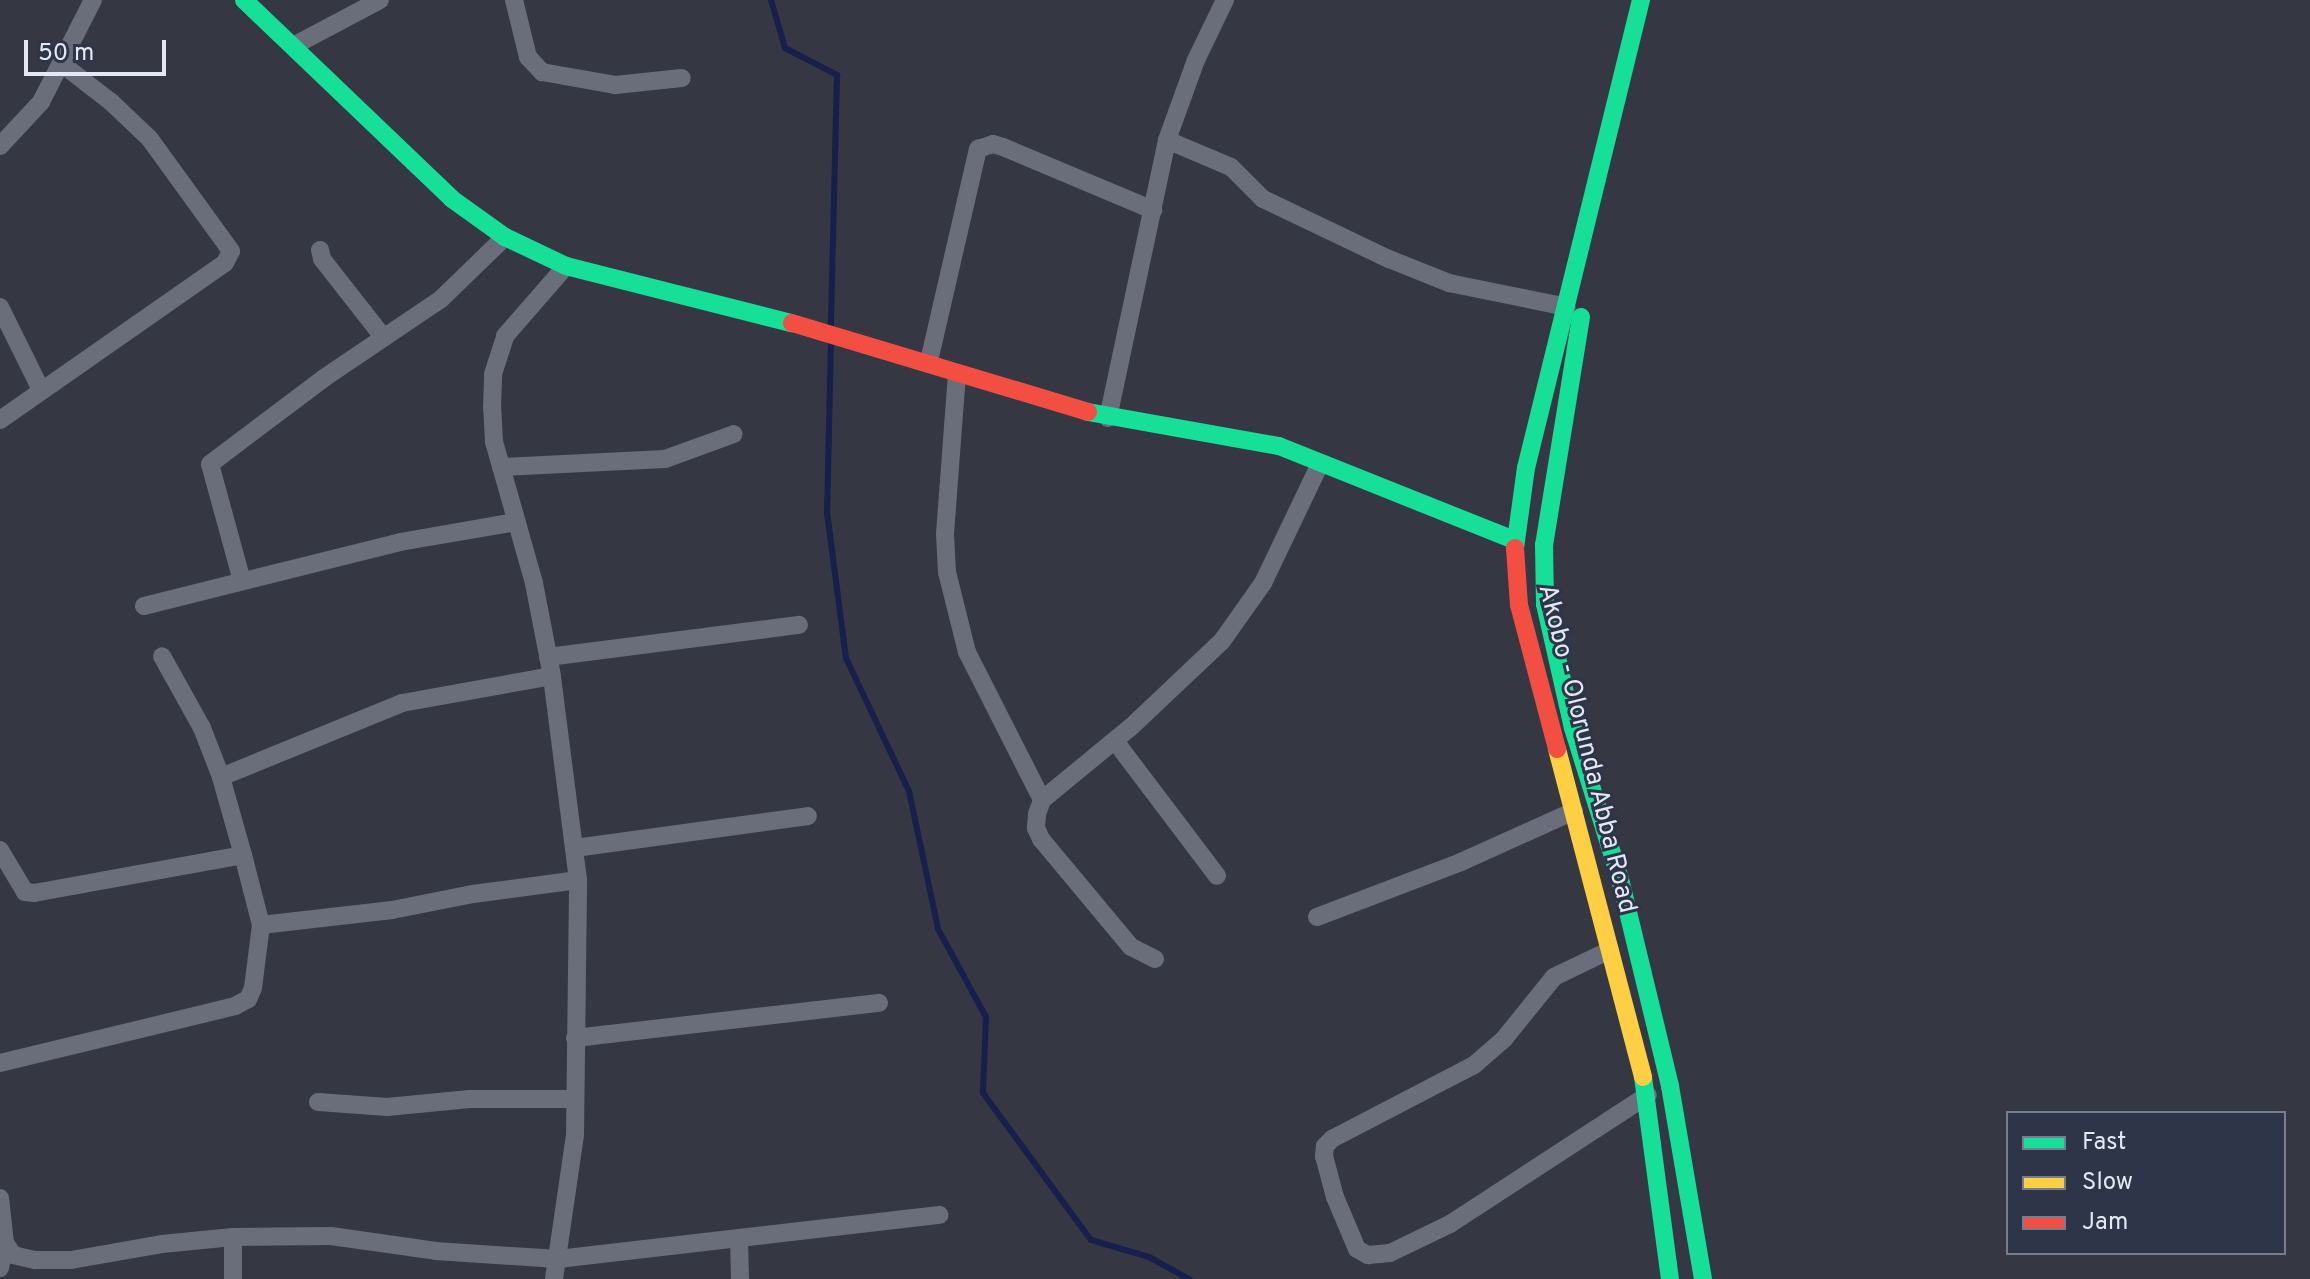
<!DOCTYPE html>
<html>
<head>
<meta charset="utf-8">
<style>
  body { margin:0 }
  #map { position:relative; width:2310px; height:1279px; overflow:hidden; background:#353842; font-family:Overpass,sans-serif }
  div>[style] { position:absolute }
  .stream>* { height:6px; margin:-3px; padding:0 3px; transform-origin:3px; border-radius:3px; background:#171f4c }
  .street>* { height:18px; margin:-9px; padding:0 9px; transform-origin:9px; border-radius:9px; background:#6a6e7b }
  .fast>* { height:18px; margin:-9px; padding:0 9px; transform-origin:9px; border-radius:9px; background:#16e098 }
  .slow>* { height:18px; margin:-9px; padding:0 9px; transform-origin:9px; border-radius:9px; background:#ffcf43 }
  .jam>* { height:18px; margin:-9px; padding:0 9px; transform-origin:9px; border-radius:9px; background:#f24e42 }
  span { translate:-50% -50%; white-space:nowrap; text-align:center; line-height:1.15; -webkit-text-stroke:6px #2f3548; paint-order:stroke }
  .street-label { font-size:26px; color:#e4e8f5 }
  .legend { position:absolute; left:2006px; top:1111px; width:280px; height:144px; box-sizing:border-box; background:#2f3548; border:2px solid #777d8d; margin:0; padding:10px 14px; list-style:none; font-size:24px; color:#e4e8f5 }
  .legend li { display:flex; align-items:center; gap:16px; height:40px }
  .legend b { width:40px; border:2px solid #777d8d }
  .scale { position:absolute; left:24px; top:40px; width:142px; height:36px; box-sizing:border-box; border:4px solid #e4e8f5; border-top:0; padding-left:10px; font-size:24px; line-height:28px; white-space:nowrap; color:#e4e8f5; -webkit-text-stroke:6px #2f3548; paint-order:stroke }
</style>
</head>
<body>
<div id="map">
  <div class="stream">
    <div style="left:771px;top:0;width:50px;rotate:73.7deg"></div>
    <div style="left:785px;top:48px;width:59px;rotate:27.4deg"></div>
    <div style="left:837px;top:75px;width:250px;rotate:91.4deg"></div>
    <div style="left:831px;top:340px;width:172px;rotate:91.3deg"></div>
    <div style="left:827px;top:512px;width:147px;rotate:82.6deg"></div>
    <div style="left:846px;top:658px;width:147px;rotate:64.7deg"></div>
    <div style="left:909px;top:791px;width:141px;rotate:78.1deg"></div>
    <div style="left:938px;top:929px;width:100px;rotate:61.4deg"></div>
    <div style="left:986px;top:1017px;width:76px;rotate:92.3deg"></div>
    <div style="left:983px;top:1093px;width:182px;rotate:53.7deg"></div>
    <div style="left:1091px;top:1240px;width:60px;rotate:16.3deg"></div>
    <div style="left:1149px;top:1257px;width:46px;rotate:28.8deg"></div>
  </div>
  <div class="street">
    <div style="left:514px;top:0;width:59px;rotate:76.2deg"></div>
    <div style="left:528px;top:57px;width:21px;rotate:47deg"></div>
    <div style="left:542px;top:72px;width:74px;rotate:10.1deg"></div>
    <div style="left:615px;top:85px;width:67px;rotate:-6deg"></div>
    <div style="left:295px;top:45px;width:96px;rotate:-27.9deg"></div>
    <div style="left:1167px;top:140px;width:69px;rotate:22.9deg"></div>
    <div style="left:1231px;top:167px;width:45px;rotate:45deg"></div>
    <div style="left:1263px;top:199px;width:140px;rotate:25.5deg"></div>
    <div style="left:1389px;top:259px;width:65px;rotate:21.8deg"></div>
    <div style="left:1449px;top:283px;width:120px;rotate:11.5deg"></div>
    <div style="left:0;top:146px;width:60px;rotate:-47deg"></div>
    <div style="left:41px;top:102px;width:114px;rotate:-63deg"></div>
    <div style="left:320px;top:250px;width:9px;rotate:77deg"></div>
    <div style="left:322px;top:259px;width:100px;rotate:51.9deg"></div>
    <div style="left:0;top:307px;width:93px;rotate:63.7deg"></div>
    <div style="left:929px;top:361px;width:218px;rotate:-77deg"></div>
    <div style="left:978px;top:149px;width:16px;rotate:-18deg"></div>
    <div style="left:993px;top:144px;width:10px;rotate:17deg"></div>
    <div style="left:1003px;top:147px;width:163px;rotate:22.8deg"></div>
    <div style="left:957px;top:374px;width:160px;rotate:94.3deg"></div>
    <div style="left:945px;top:534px;width:38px;rotate:87deg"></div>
    <div style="left:947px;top:572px;width:82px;rotate:76deg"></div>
    <div style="left:967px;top:652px;width:166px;rotate:63.1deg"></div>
    <div style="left:1108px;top:418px;width:284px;rotate:-78deg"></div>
    <div style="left:1167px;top:140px;width:85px;rotate:-70.1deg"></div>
    <div style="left:1196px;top:60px;width:67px;rotate:-64.2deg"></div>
    <div style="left:0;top:420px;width:274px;rotate:-34.9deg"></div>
    <div style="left:225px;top:263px;width:13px;rotate:-63deg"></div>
    <div style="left:231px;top:251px;width:138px;rotate:-125.9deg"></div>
    <div style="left:150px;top:139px;width:54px;rotate:-136.5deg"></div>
    <div style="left:111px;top:102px;width:62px;rotate:-142.2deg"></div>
    <div style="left:501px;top:467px;width:164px;rotate:-2.8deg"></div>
    <div style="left:665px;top:459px;width:73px;rotate:-19.9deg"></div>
    <div style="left:242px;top:581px;width:121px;rotate:-105.3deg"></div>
    <div style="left:210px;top:464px;width:143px;rotate:-37deg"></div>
    <div style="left:324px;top:378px;width:141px;rotate:-34deg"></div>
    <div style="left:441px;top:299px;width:89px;rotate:-44.1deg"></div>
    <div style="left:144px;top:606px;width:264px;rotate:-14deg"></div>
    <div style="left:400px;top:542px;width:118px;rotate:-9.8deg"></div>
    <div style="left:548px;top:657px;width:253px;rotate:-7.3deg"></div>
    <div style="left:1115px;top:741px;width:169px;rotate:52.9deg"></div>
    <div style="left:221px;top:777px;width:196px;rotate:-22.2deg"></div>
    <div style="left:402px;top:703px;width:152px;rotate:-10.2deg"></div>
    <div style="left:575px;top:848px;width:235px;rotate:-7.8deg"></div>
    <div style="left:0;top:850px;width:49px;rotate:59.2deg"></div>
    <div style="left:25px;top:892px;width:9px;rotate:6deg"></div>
    <div style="left:34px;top:893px;width:212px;rotate:-10.3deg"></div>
    <div style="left:1317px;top:917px;width:154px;rotate:-20.9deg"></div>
    <div style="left:1461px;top:862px;width:124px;rotate:-24.3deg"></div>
    <div style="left:261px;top:925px;width:132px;rotate:-6.5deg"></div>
    <div style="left:392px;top:910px;width:83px;rotate:-11.2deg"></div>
    <div style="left:473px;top:894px;width:106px;rotate:-7.6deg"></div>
    <div style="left:1610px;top:950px;width:62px;rotate:154.3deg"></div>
    <div style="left:1554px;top:977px;width:80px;rotate:128.9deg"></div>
    <div style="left:1504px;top:1039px;width:40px;rotate:139deg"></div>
    <div style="left:1474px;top:1065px;width:160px;rotate:152.5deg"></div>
    <div style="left:1332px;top:1139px;width:10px;rotate:135deg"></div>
    <div style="left:1325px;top:1146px;width:10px;rotate:96deg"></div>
    <div style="left:1324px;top:1156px;width:42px;rotate:75deg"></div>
    <div style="left:1335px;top:1197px;width:56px;rotate:67.1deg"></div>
    <div style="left:1357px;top:1249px;width:13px;rotate:29deg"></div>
    <div style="left:1368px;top:1255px;width:22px;rotate:-5deg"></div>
    <div style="left:1390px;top:1253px;width:67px;rotate:-25.8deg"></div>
    <div style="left:1450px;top:1224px;width:236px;rotate:-33.1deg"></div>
    <div style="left:1155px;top:959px;width:27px;rotate:-153deg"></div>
    <div style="left:1131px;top:947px;width:141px;rotate:-129.8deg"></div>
    <div style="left:1041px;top:839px;width:12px;rotate:-114deg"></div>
    <div style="left:1036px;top:828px;width:14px;rotate:-86deg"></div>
    <div style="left:1037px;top:814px;width:15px;rotate:-70deg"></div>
    <div style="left:1042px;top:800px;width:115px;rotate:-39.4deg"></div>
    <div style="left:1131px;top:727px;width:125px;rotate:-43.4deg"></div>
    <div style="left:1222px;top:641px;width:71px;rotate:-54.7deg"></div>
    <div style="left:1263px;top:583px;width:132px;rotate:-64.4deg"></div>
    <div style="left:575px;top:1038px;width:306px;rotate:-6.6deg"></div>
    <div style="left:0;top:1063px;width:242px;rotate:-13.6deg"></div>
    <div style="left:235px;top:1006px;width:15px;rotate:-28deg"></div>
    <div style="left:248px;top:999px;width:12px;rotate:-66deg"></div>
    <div style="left:253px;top:988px;width:64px;rotate:-82.8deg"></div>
    <div style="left:261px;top:925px;width:72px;rotate:-104.4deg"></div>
    <div style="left:243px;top:855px;width:81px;rotate:-105.8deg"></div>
    <div style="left:221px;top:777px;width:53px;rotate:-111.2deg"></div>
    <div style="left:202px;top:728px;width:82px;rotate:-119.1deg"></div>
    <div style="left:318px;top:1102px;width:69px;rotate:4.1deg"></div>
    <div style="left:387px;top:1107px;width:83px;rotate:-5.5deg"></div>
    <div style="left:470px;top:1099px;width:103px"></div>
    <div style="left:0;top:1198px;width:45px;rotate:83.7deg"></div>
    <div style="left:5px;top:1243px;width:14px;rotate:56deg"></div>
    <div style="left:13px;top:1255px;width:23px;rotate:13deg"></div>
    <div style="left:35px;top:1260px;width:36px"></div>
    <div style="left:71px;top:1260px;width:92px;rotate:-10deg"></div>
    <div style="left:162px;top:1244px;width:71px;rotate:-5.6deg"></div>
    <div style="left:233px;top:1237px;width:98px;rotate:-0.6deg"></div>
    <div style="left:331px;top:1236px;width:106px;rotate:8.1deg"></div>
    <div style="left:436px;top:1251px;width:122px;rotate:3.8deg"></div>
    <div style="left:558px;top:1259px;width:384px;rotate:-6.6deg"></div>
    <div style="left:739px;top:1238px;width:41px;rotate:88.6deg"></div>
    <div style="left:0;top:1268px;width:25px;rotate:-79deg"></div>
    <div style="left:233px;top:1279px;width:42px;rotate:-90deg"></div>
    <div style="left:554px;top:1279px;width:146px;rotate:-81.7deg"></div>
    <div style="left:575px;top:1135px;width:255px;rotate:-89.3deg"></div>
    <div style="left:578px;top:880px;width:206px;rotate:-97.3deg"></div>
    <div style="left:552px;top:676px;width:95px;rotate:-101deg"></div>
    <div style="left:534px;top:583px;width:147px;rotate:-105.8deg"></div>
    <div style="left:494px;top:442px;width:34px;rotate:-93deg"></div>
    <div style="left:492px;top:408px;width:34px;rotate:-88deg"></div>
    <div style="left:493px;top:374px;width:40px;rotate:-72deg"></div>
    <div style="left:505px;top:336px;width:93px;rotate:-48.9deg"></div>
  </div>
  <div class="fast">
    <div style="left:244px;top:0;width:288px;rotate:43.7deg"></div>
    <div style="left:452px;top:199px;width:65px;rotate:35.6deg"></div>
    <div style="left:505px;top:237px;width:68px;rotate:25.4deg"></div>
    <div style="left:566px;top:266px;width:233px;rotate:14.2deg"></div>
    <div style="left:1581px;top:317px;width:231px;rotate:99.2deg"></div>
    <div style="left:1544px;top:545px;width:59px;rotate:89deg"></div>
    <div style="left:1545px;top:604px;width:127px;rotate:77.3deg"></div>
    <div style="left:1573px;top:728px;width:158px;rotate:72.7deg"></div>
    <div style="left:1620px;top:879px;width:213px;rotate:76.4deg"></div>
    <div style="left:1670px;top:1086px;width:196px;rotate:80.3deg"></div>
    <div style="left:1088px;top:412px;width:194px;rotate:10.1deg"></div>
    <div style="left:1279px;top:446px;width:253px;rotate:21.8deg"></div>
    <div style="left:1515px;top:548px;width:81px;rotate:-82.2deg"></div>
    <div style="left:1526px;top:468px;width:482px;rotate:-76.2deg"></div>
    <div style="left:1643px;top:1077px;width:204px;rotate:82.4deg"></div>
  </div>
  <div class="slow">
    <div style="left:1557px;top:749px;width:339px;rotate:75.3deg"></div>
  </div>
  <div class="jam">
    <div style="left:792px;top:323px;width:309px;rotate:16.7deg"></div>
    <div style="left:1515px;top:548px;width:57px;rotate:86deg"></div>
    <div style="left:1519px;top:605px;width:149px;rotate:75.2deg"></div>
  </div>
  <div class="street-label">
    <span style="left:1586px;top:749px;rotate:76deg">Akobo - Olorunda Abba Road</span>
  </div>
  <ul class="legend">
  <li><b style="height:10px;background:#16e098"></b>Fast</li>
  <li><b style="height:10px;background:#ffcf43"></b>Slow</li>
  <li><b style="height:10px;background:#f24e42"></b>Jam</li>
  </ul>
  <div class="scale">50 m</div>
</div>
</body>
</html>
